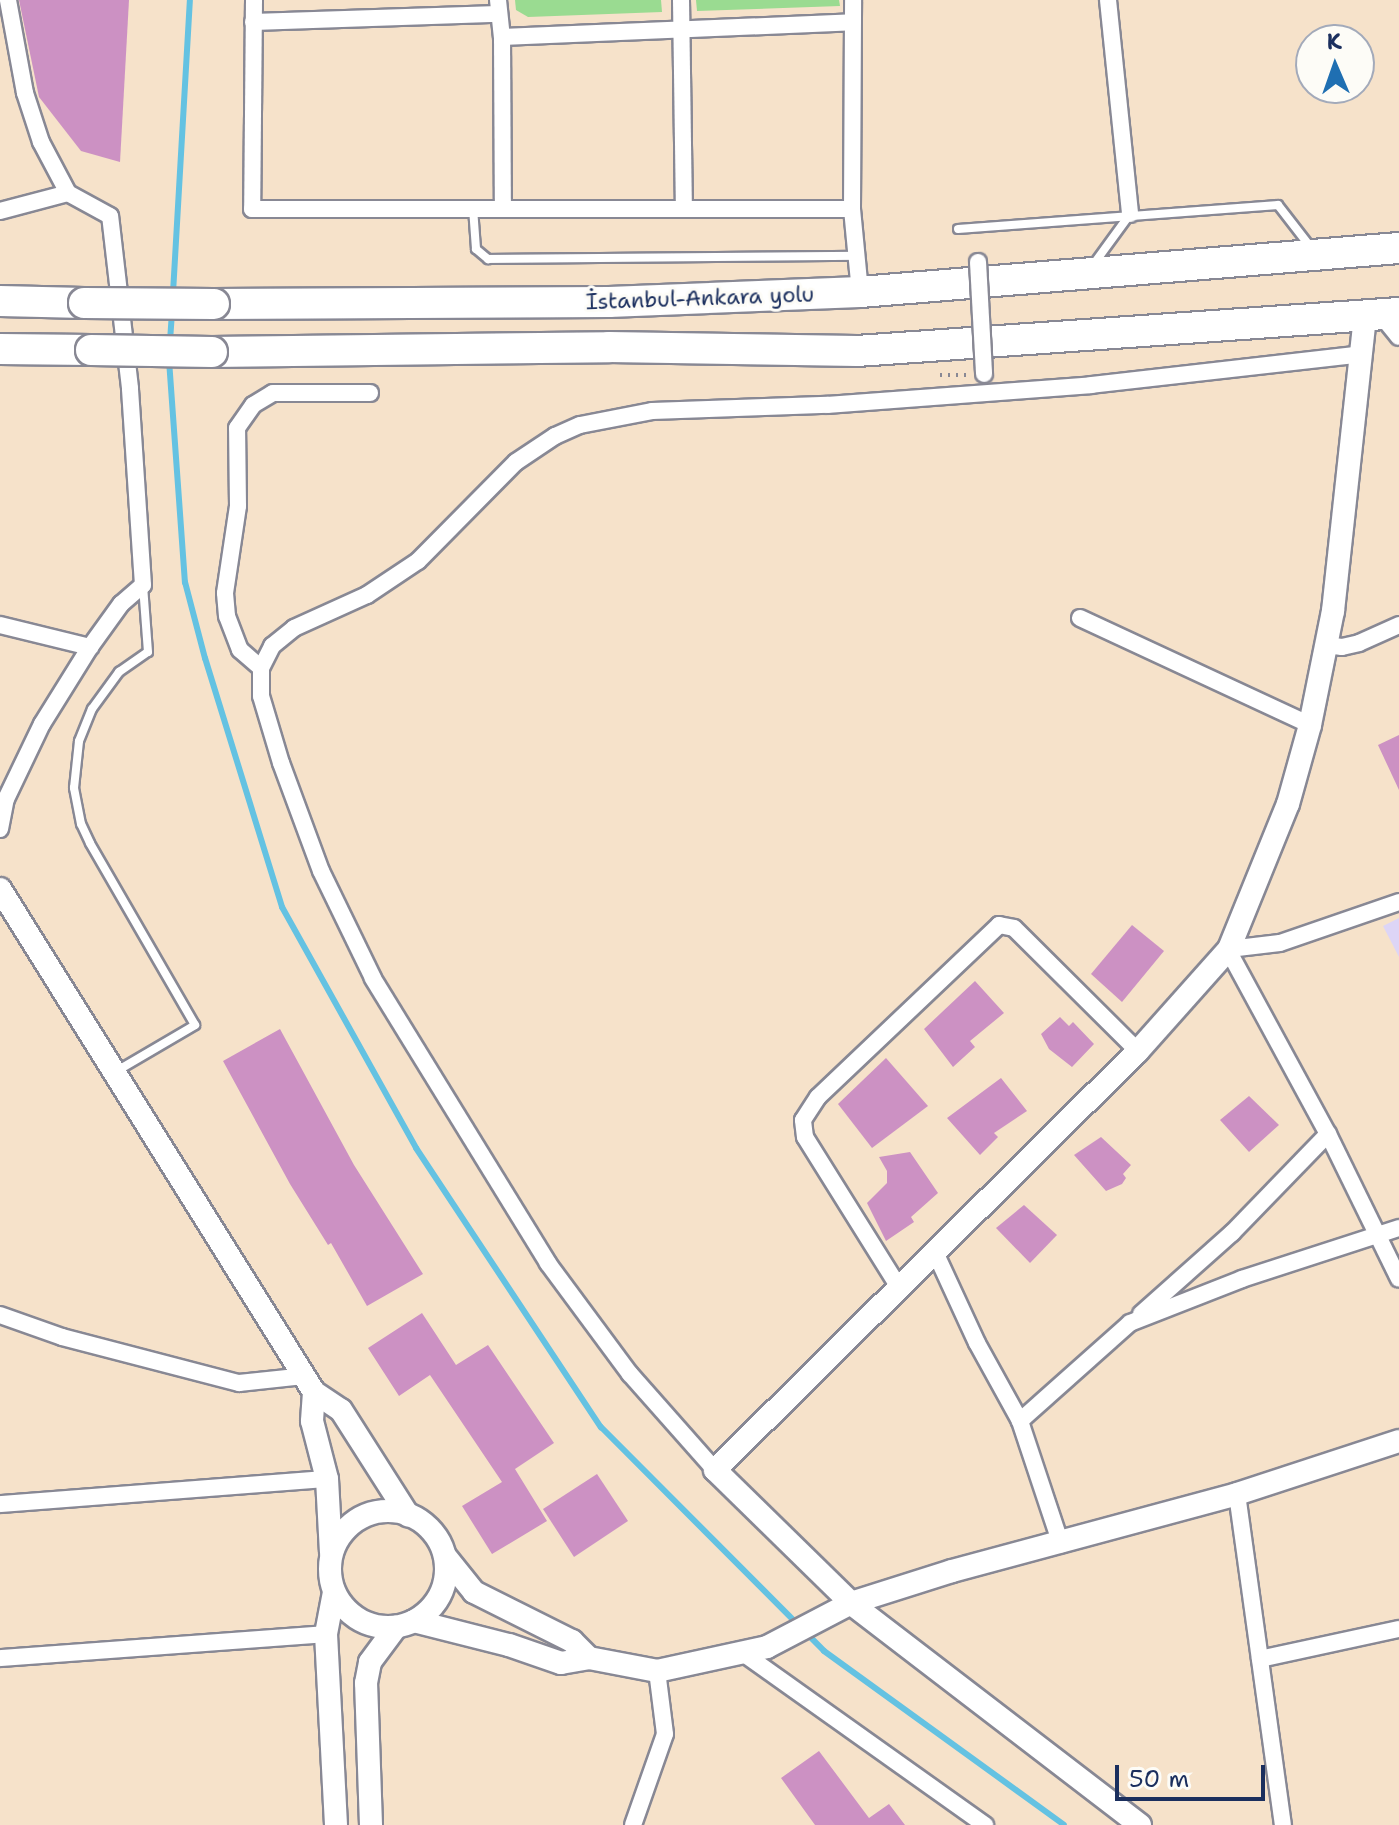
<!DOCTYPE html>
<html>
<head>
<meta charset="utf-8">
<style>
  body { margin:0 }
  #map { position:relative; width:1399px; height:1825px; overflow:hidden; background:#f6e2ca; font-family:"Shantell Sans",sans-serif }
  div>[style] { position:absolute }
  .built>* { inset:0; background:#ddd5f6 }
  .green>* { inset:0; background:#9adb91 }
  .stream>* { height:6px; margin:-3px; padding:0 3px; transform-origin:3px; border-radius:3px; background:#64c2e2 }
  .building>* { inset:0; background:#cc91c3 }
  .path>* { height:4px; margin-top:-2px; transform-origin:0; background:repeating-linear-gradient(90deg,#888894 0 2px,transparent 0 8px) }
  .roads { filter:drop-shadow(2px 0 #888894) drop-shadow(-2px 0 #888894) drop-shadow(0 2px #888894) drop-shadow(0 -2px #888894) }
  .lane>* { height:8px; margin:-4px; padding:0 4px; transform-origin:4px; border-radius:4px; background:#fff }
  .street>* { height:16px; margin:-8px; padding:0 8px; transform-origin:8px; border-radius:8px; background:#fff }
  .secondary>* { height:22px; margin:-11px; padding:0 11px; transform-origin:11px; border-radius:11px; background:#fff }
  .secondary>.ring { margin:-11px; padding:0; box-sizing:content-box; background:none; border:22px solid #fff; border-radius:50% }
  .highway>* { height:30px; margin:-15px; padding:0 15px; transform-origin:15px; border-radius:15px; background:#fff }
  .bridges { filter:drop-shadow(2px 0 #888894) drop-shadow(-2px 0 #888894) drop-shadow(0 2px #888894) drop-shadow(0 -2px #888894) }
  .street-bridge>* { height:16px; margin:-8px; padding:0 8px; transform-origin:8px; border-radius:8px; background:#fff }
  .highway-bridge>* { height:30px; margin:-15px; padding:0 15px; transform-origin:15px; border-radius:15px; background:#fff }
  span { translate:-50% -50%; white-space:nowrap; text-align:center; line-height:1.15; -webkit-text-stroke:6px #fdfcf7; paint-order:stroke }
  .street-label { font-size:22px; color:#1b2f5e }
  .north { position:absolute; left:1295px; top:24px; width:80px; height:80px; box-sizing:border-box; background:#fdfcf7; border:2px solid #a3aaba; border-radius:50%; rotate:358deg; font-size:22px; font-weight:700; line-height:32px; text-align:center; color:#1b2f5e }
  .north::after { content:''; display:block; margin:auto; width:28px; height:36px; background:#1f6fb2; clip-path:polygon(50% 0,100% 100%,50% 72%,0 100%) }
  .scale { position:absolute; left:1115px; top:1765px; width:150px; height:36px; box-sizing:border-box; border:4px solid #1b2f5e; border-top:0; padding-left:10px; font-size:24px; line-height:28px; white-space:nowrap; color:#1b2f5e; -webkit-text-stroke:6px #fdfcf7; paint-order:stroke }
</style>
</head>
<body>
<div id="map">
  <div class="built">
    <div style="clip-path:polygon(1399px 918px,1399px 957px,1383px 926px)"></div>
  </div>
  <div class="green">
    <div style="clip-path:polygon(515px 0,661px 0,662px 12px,528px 17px,516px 10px)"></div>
    <div style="clip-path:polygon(696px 0,839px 0,840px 6px,697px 11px)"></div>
  </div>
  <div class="stream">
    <div style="left:173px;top:293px;width:293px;rotate:-86.7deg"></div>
    <div style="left:170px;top:341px;width:28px;rotate:-86deg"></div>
    <div style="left:169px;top:360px;width:223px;rotate:85.9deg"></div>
    <div style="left:185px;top:582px;width:79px;rotate:75.3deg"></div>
    <div style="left:205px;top:658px;width:261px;rotate:72.8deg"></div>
    <div style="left:282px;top:907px;width:276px;rotate:60.9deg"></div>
    <div style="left:416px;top:1148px;width:335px;rotate:56.5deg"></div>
    <div style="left:601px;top:1427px;width:316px;rotate:45.1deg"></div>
    <div style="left:824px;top:1651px;width:296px;rotate:35.9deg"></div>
  </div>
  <div class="building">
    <div style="clip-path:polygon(19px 0,129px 0,120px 162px,81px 151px,39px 97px)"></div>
    <div style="clip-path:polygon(1399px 735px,1399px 790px,1378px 745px)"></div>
    <div style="clip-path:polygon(1132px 925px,1164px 951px,1122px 1002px,1091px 974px)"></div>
    <div style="clip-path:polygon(975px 981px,1004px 1013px,970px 1041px,975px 1047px,953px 1067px,924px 1029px)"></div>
    <div style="clip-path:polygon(1060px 1017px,1069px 1026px,1073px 1022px,1094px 1044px,1072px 1067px,1049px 1049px,1041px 1034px)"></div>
    <div style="clip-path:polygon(280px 1029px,354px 1165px,423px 1274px,367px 1306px,331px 1243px,328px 1245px,290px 1184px,223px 1061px)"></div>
    <div style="clip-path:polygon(886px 1058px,928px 1106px,872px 1148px,838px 1104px)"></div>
    <div style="clip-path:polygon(1001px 1078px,1027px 1111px,994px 1133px,998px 1137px,980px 1155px,947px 1118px)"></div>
    <div style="clip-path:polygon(1249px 1096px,1279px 1125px,1249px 1152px,1220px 1120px)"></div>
    <div style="clip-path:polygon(1101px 1137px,1131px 1165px,1123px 1174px,1126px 1178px,1122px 1184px,1106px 1191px,1074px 1155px)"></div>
    <div style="clip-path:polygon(910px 1152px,938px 1193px,911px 1217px,914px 1222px,886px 1241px,867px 1203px,887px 1183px,887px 1171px,879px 1157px)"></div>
    <div style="clip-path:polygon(1024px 1205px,1057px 1235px,1030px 1263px,996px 1228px)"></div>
    <div style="clip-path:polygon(422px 1313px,456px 1365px,488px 1345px,554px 1443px,515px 1469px,547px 1521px,492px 1554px,462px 1506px,502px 1482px,430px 1375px,399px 1396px,368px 1348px)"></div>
    <div style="clip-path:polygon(597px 1474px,628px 1521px,574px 1557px,543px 1509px)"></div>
    <div style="clip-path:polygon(819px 1751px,869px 1818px,889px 1804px,905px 1825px,815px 1825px,781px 1778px)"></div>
  </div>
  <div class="path">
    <div style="left:940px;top:375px;width:29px"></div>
  </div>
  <div class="roads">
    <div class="lane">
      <div style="left:473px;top:208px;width:41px;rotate:85.8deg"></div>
      <div style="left:476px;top:249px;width:16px;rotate:40deg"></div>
      <div style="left:488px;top:259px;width:369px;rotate:-0.5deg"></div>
      <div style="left:958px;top:229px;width:321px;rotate:-4.3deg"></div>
      <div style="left:1278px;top:205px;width:56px;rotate:52.3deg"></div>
      <div style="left:1093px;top:265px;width:63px;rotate:-54deg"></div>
      <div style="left:115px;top:1072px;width:93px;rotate:-30.4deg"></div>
      <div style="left:195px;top:1025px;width:210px;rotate:-120deg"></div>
      <div style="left:90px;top:843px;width:21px;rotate:-115deg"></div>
      <div style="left:81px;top:824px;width:37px;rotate:-101deg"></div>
      <div style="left:74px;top:788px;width:47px;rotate:-83.9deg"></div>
      <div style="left:79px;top:741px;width:35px;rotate:-68deg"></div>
      <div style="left:92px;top:709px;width:46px;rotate:-53.9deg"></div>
      <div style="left:119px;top:672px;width:35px;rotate:-35deg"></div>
      <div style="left:148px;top:652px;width:67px;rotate:-94.3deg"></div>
    </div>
    <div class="street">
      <div style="left:254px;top:0;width:209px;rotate:90.5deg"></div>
      <div style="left:252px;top:209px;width:600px"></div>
      <div style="left:852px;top:209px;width:209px;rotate:-89.7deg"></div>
      <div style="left:498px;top:0;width:37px;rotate:84deg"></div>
      <div style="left:502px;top:37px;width:169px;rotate:89.7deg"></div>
      <div style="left:681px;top:0;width:207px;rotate:89.2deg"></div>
      <div style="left:1108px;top:0;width:215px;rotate:84.1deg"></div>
      <div style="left:253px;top:22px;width:245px;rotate:-1.9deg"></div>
      <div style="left:502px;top:37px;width:351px;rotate:-2.4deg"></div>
      <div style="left:852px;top:209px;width:83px;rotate:84.5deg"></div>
      <div style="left:0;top:211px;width:70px;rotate:-14.8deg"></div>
      <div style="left:1381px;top:315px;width:28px;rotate:51deg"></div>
      <div style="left:1080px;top:618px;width:254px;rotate:24.9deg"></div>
      <div style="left:0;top:625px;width:93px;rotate:13.7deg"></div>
      <div style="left:1326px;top:645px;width:16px;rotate:7deg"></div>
      <div style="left:1342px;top:647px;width:17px;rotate:-13deg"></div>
      <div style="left:1359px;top:643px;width:44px;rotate:-24.2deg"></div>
      <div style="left:261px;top:668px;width:28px;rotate:-139deg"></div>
      <div style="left:240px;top:650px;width:36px;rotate:-111deg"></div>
      <div style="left:227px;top:616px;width:23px;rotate:-95deg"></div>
      <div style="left:225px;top:593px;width:88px;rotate:-81.5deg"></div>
      <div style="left:238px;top:506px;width:78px;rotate:-90.7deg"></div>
      <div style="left:237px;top:428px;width:28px;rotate:-55deg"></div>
      <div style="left:253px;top:405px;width:23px;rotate:-31deg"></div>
      <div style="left:273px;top:393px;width:97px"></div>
      <div style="left:0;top:829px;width:31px;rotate:-79deg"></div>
      <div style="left:6px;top:799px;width:83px;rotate:-64.4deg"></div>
      <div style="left:42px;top:724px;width:91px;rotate:-58.1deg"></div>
      <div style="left:90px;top:647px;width:53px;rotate:-54.2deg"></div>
      <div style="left:121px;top:604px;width:29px;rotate:-41deg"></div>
      <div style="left:143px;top:585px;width:197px;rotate:-93.8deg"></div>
      <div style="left:130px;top:388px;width:173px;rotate:-96.6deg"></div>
      <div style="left:110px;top:216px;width:48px;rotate:-151.3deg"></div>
      <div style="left:68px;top:193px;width:58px;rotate:-117.9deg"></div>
      <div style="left:41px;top:142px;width:52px;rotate:-108.1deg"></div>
      <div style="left:25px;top:93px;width:95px;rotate:-100.4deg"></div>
      <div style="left:1229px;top:949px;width:51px;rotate:-6.7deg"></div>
      <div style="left:1280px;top:943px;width:126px;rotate:-19deg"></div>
      <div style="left:1228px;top:950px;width:209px;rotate:61.5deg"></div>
      <div style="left:1328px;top:1134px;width:161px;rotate:63.9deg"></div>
      <div style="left:935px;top:1252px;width:100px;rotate:65.2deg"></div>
      <div style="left:977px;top:1343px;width:89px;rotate:61.1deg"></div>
      <div style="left:1020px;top:1421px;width:130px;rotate:71.6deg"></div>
      <div style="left:900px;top:1289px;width:179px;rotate:-122deg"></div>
      <div style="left:805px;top:1137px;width:17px;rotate:-97deg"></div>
      <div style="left:803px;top:1120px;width:27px;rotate:-57deg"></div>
      <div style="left:818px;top:1097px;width:250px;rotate:-43.5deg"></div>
      <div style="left:999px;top:925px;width:15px;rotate:11deg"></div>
      <div style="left:1014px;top:928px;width:175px;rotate:44.8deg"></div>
      <div style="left:1141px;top:1314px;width:122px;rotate:-41.7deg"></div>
      <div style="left:1232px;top:1233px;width:138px;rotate:-45.9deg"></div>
      <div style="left:0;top:1315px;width:66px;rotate:19.5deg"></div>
      <div style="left:62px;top:1337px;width:183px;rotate:14.6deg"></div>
      <div style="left:239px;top:1383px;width:65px;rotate:-6.1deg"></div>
      <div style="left:1020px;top:1421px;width:147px;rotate:-41.7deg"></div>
      <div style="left:1130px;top:1323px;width:120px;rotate:-21.4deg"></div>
      <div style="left:1242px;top:1279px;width:165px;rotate:-18deg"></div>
      <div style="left:715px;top:1470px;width:128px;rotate:-131.5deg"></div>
      <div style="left:630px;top:1374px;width:138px;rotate:-126.5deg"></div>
      <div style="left:548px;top:1263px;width:334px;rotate:-121.6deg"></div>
      <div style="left:373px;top:978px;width:119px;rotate:-115.9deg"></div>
      <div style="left:321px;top:871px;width:115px;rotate:-110.3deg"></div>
      <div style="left:281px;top:763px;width:70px;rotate:-106.6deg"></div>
      <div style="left:261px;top:696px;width:28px;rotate:-90deg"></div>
      <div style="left:261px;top:668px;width:25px;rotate:-63deg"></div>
      <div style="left:272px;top:646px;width:28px;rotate:-39deg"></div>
      <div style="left:294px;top:628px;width:80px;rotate:-24.3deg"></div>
      <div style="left:367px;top:595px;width:61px;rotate:-33.7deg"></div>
      <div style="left:418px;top:561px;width:139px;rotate:-45.3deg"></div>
      <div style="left:516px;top:462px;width:47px;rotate:-33.7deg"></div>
      <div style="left:555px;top:436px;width:27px;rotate:-24deg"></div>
      <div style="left:580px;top:425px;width:73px;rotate:-11deg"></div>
      <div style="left:652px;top:411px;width:176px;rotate:-2deg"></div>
      <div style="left:828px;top:405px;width:264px;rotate:-4.3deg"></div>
      <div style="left:1091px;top:385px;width:273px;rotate:-6.5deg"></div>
      <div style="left:1237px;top:1494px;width:334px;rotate:82.1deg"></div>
      <div style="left:0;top:1504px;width:328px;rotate:-4.4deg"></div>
      <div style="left:743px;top:1653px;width:297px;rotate:35.4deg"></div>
      <div style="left:0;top:1658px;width:327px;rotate:-4.2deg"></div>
      <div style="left:1260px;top:1659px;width:142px;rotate:-12.2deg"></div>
      <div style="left:633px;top:1825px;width:96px;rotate:-70.6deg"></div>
      <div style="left:665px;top:1734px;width:64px;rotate:-97.2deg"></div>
    </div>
    <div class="secondary">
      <div style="left:0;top:889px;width:593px;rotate:58.03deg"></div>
      <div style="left:314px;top:1392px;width:32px;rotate:34deg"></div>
      <div style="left:341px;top:1410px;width:125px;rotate:57.5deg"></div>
      <div style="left:314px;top:1392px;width:29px;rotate:94deg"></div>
      <div style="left:312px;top:1421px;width:60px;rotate:75.5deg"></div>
      <div style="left:327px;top:1479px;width:73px;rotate:86.9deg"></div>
      <div class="ring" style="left:330px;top:1511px;width:94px;height:94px"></div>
      <div style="left:445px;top:1556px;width:46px;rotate:51.1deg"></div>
      <div style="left:474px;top:1592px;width:110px;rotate:26.6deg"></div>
      <div style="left:572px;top:1641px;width:24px;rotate:45deg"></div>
      <div style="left:589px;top:1658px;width:69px;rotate:10.8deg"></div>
      <div style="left:657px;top:1671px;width:113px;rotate:-12.3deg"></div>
      <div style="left:767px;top:1647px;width:95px;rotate:-27.6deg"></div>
      <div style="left:851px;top:1603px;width:106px;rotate:-17.6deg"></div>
      <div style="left:952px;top:1571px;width:295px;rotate:-15.1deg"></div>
      <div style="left:1237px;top:1494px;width:170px;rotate:-18.1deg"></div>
      <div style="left:334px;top:1592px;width:43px;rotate:100.8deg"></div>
      <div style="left:326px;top:1634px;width:191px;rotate:87deg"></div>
      <div style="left:414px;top:1621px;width:98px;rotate:14.2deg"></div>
      <div style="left:509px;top:1645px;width:55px;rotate:19.1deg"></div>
      <div style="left:561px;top:1663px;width:28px;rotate:-10deg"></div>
      <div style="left:371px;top:1825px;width:142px;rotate:-92deg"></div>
      <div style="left:366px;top:1683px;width:21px;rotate:-79deg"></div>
      <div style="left:370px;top:1662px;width:44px;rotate:-53.4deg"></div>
      <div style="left:1140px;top:1825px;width:364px;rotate:-142.5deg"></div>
      <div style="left:851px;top:1603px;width:190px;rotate:-135.6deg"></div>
      <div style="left:715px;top:1470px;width:595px;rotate:-44.73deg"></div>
      <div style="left:1138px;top:1051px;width:137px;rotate:-48.3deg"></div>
      <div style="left:1229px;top:949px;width:157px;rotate:-67.9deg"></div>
      <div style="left:1288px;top:804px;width:82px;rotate:-74.4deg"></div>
      <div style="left:1310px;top:725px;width:116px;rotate:-78.6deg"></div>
      <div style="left:1333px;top:611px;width:297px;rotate:-83.8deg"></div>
    </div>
    <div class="highway">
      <div style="left:0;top:301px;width:84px;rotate:1.4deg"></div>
      <div style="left:214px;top:304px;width:395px;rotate:-0.3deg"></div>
      <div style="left:609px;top:302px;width:251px;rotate:-2.3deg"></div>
      <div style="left:860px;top:292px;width:541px;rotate:-4.67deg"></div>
      <div style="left:0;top:349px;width:91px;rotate:0.6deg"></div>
      <div style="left:212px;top:352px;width:397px;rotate:-0.7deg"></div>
      <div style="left:609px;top:347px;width:248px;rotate:0.9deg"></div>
      <div style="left:857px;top:351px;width:543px;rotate:-4.01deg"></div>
    </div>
  </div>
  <div class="bridges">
    <div class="street-bridge">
      <div style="left:978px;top:262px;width:112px;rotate:86.9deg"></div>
    </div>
    <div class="highway-bridge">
      <div style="left:84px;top:303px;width:130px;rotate:0.4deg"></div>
      <div style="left:91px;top:350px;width:121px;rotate:0.9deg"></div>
    </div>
  </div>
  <div class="street-label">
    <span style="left:700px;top:298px;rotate:-2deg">İstanbul-Ankara yolu</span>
  </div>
  <div class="north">K</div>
  <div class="scale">50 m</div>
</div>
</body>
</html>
